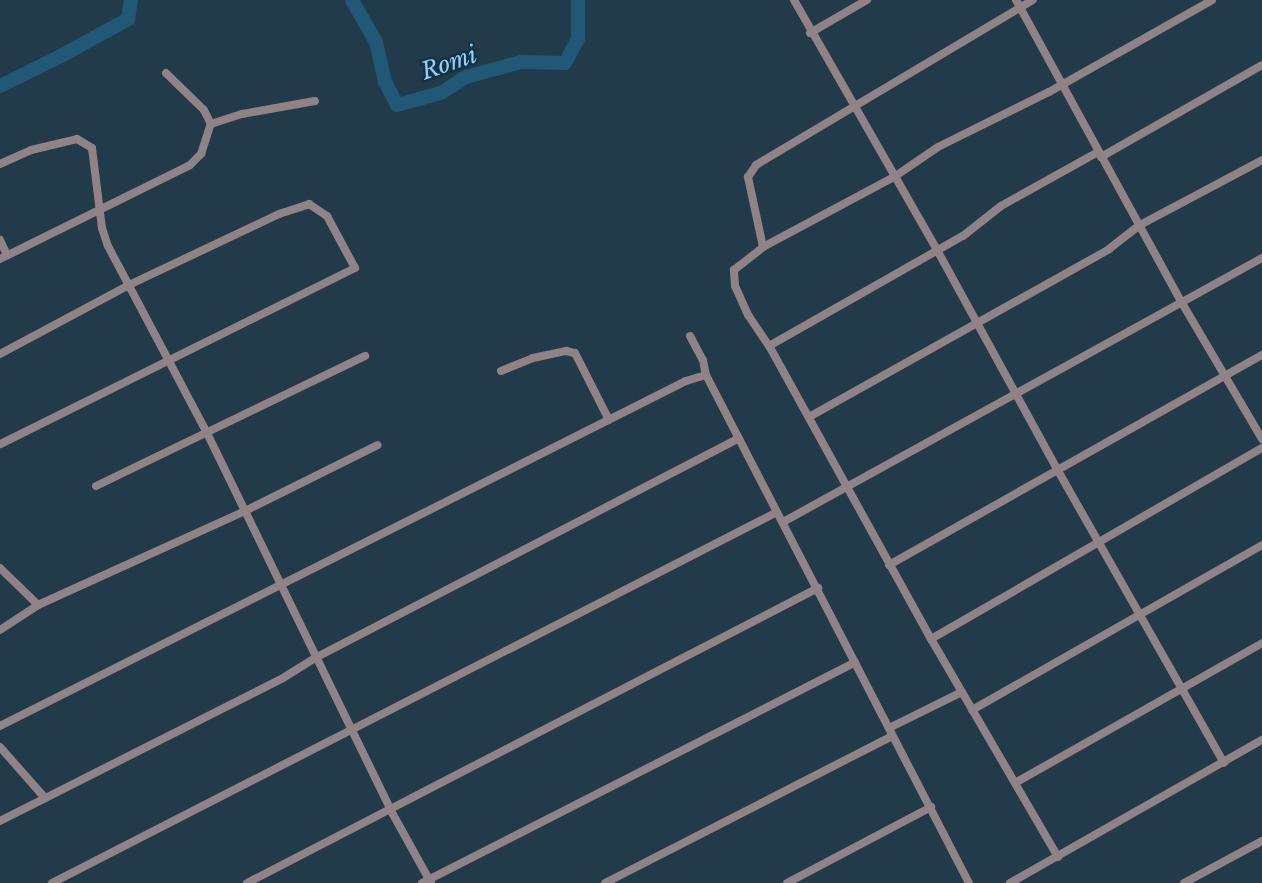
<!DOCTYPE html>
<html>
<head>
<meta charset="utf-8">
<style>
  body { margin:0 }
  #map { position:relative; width:1262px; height:883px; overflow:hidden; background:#213b4b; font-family:"Libre Baskerville",serif }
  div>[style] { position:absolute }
  .river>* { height:14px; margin:-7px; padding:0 7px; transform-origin:7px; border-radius:7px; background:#215876 }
  .minor>* { height:8px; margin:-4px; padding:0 4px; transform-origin:4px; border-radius:4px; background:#918285 }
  span { translate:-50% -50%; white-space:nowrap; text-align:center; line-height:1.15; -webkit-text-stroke:5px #163141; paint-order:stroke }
  .water-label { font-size:23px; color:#8bd2fe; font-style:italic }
</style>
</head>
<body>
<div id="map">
  <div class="river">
    <div style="left:352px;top:0;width:48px;rotate:60.3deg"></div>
    <div style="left:376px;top:42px;width:41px;rotate:77.3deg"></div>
    <div style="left:385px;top:82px;width:26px;rotate:62deg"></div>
    <div style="left:397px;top:105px;width:46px;rotate:-15.3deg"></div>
    <div style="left:441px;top:93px;width:30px;rotate:-33deg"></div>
    <div style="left:466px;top:77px;width:57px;rotate:-15.3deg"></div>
    <div style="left:521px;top:62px;width:44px;rotate:1.3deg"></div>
    <div style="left:565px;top:63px;width:27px;rotate:-62deg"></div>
    <div style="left:578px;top:39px;width:39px;rotate:-90deg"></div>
    <div style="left:0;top:86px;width:68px;rotate:-26.2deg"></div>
    <div style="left:61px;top:56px;width:77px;rotate:-28.9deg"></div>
    <div style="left:128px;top:19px;width:19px;rotate:-81deg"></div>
  </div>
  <div class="minor">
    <div style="left:794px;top:0;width:286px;rotate:60.2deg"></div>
    <div style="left:936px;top:248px;width:252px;rotate:61.3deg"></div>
    <div style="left:1057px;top:469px;width:338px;rotate:60.4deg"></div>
    <div style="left:1016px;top:0;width:345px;rotate:61.3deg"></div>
    <div style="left:1182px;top:303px;width:158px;rotate:59.5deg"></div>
    <div style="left:810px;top:33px;width:66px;rotate:-30.1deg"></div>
    <div style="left:211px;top:124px;width:33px;rotate:-18deg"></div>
    <div style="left:242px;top:114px;width:74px;rotate:-10.1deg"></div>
    <div style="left:1101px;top:157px;width:185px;rotate:-29.7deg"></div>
    <div style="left:0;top:164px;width:34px;rotate:-24deg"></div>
    <div style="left:31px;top:150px;width:47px;rotate:-13.4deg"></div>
    <div style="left:77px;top:139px;width:17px;rotate:31deg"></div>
    <div style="left:92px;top:148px;width:81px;rotate:82.9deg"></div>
    <div style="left:102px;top:228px;width:19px;rotate:72deg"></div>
    <div style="left:108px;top:246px;width:212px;rotate:62.1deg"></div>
    <div style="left:207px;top:433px;width:418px;rotate:64deg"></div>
    <div style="left:390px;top:809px;width:85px;rotate:61deg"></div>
    <div style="left:0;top:240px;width:17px;rotate:65deg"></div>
    <div style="left:763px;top:247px;width:72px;rotate:-102.1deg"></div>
    <div style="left:748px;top:177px;width:14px;rotate:-56deg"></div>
    <div style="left:756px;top:165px;width:322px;rotate:-30.8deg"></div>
    <div style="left:0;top:259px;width:212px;rotate:-26.3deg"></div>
    <div style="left:190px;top:165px;width:16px;rotate:-45deg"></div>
    <div style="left:201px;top:154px;width:32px;rotate:-72deg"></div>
    <div style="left:211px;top:124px;width:16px;rotate:-117deg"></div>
    <div style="left:204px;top:110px;width:53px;rotate:-135.8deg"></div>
    <div style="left:690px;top:336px;width:27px;rotate:62deg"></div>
    <div style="left:703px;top:360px;width:15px;rotate:79deg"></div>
    <div style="left:706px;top:375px;width:572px;rotate:62.63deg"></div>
    <div style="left:769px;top:346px;width:223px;rotate:-29.6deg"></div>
    <div style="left:963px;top:236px;width:48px;rotate:-38.3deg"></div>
    <div style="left:1001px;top:206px;width:111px;rotate:-29.1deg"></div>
    <div style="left:0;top:354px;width:149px;rotate:-28.1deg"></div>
    <div style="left:131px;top:284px;width:164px;rotate:-25.3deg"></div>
    <div style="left:279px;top:214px;width:32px;rotate:-18deg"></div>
    <div style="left:309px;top:204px;width:22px;rotate:34deg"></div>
    <div style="left:327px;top:216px;width:59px;rotate:61.7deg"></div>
    <div style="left:355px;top:268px;width:396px;rotate:153.6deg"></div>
    <div style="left:501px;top:371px;width:35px;rotate:-22deg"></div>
    <div style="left:533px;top:358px;width:34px;rotate:-12deg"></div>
    <div style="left:566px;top:351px;width:9px;rotate:13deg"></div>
    <div style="left:575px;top:353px;width:75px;rotate:63.1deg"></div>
    <div style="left:809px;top:417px;width:344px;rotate:-29.2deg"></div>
    <div style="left:1109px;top:249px;width:39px;rotate:-38deg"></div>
    <div style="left:1140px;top:225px;width:138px;rotate:-28deg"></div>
    <div style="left:96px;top:486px;width:299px;rotate:-25.8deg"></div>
    <div style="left:783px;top:522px;width:547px;rotate:-28.86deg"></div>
    <div style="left:889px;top:565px;width:428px;rotate:-29.4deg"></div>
    <div style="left:0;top:568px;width:53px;rotate:44.2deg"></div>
    <div style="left:0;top:630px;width:45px;rotate:-33.3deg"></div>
    <div style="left:38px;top:605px;width:227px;rotate:-24.4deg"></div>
    <div style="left:245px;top:511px;width:148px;rotate:-26.4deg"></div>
    <div style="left:931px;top:639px;width:382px;rotate:-30deg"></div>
    <div style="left:972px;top:710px;width:334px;rotate:-29.6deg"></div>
    <div style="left:0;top:726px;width:768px;rotate:-26.7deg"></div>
    <div style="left:686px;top:381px;width:21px;rotate:-17deg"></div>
    <div style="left:889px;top:728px;width:81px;rotate:-26.3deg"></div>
    <div style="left:0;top:747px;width:68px;rotate:48.6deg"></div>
    <div style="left:1015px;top:783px;width:284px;rotate:-29.5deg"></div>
    <div style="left:0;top:821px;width:317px;rotate:-26.8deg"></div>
    <div style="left:283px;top:678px;width:40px;rotate:-32deg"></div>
    <div style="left:317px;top:657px;width:475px;rotate:-27.4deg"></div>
    <div style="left:1058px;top:857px;width:252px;rotate:-120.2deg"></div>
    <div style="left:931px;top:639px;width:335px;rotate:-118.9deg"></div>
    <div style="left:769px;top:346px;width:37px;rotate:-124deg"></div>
    <div style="left:748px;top:315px;width:32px;rotate:-114deg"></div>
    <div style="left:735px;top:286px;width:16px;rotate:-94deg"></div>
    <div style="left:734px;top:270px;width:37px;rotate:-38deg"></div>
    <div style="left:763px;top:247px;width:149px;rotate:-28.1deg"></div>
    <div style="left:894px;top:177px;width:53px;rotate:-34.3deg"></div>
    <div style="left:938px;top:147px;width:124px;rotate:-26.4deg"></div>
    <div style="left:1049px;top:92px;width:187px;rotate:-29.4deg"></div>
    <div style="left:52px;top:883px;width:814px;rotate:-27.1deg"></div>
    <div style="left:247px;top:883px;width:643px;rotate:-27.32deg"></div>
    <div style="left:422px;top:883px;width:486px;rotate:-27deg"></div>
    <div style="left:605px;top:883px;width:322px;rotate:-27.1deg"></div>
    <div style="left:787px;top:883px;width:163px;rotate:-27.8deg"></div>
    <div style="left:1010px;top:883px;width:290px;rotate:-29.6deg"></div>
    <div style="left:1184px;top:883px;width:89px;rotate:-28.3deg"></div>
  </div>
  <div class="water-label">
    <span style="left:449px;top:63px;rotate:-19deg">Romi</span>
  </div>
</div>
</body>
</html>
